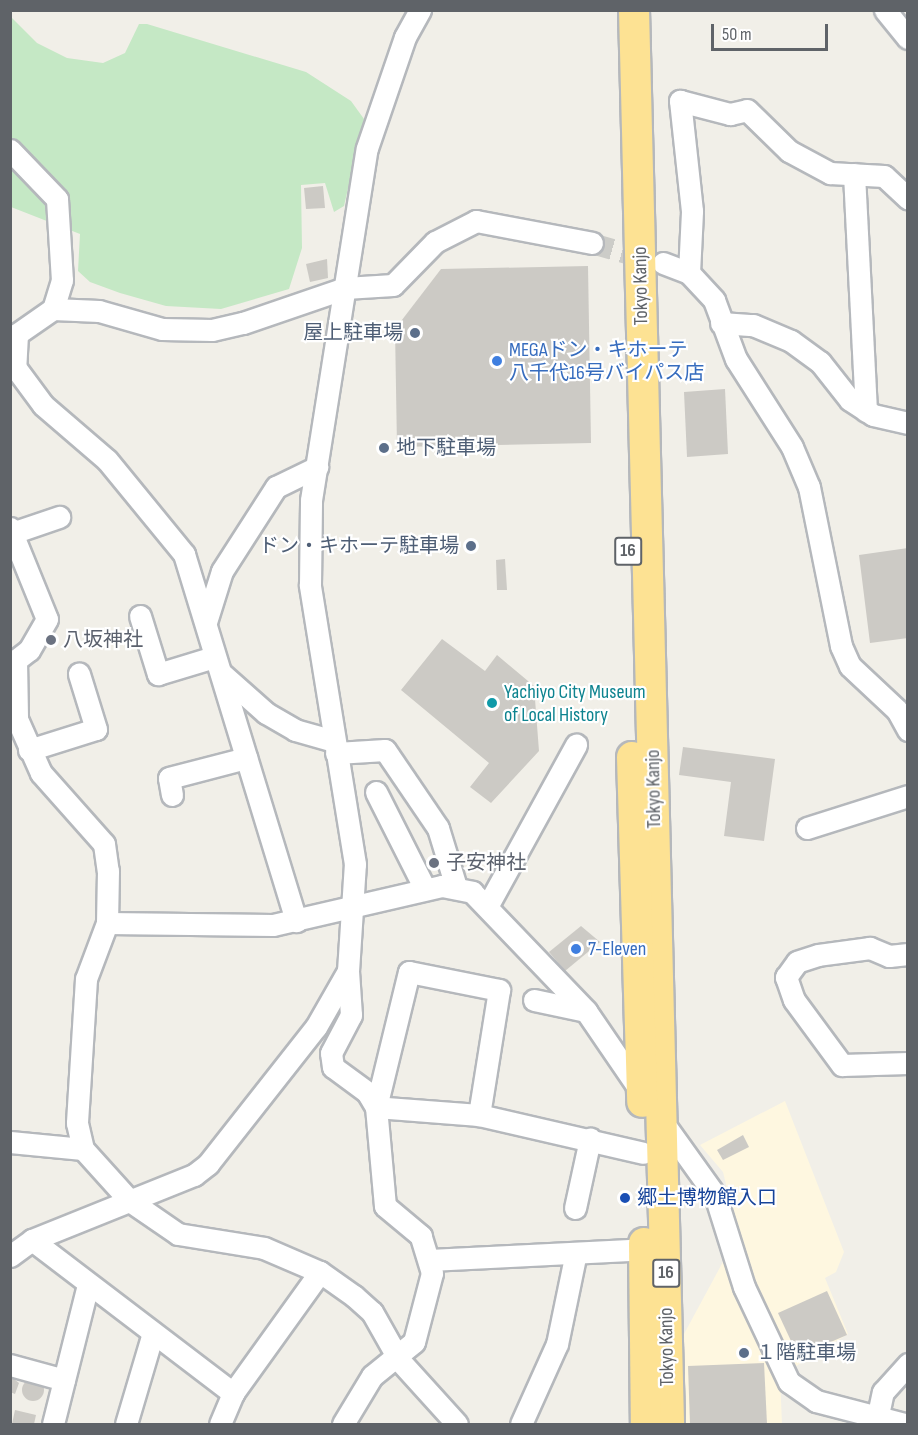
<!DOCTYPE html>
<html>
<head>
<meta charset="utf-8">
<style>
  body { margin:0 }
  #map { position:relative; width:918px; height:1435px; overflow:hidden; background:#f1efe8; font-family:"Sofia Sans Condensed","Noto Sans JP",sans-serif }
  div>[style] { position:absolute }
  .commercial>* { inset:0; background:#fef7e0 }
  .green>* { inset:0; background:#c5e8c5 }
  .building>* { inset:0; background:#cccac5 }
  .round { border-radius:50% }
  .minor-tunnel>* { height:21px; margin-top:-10.5px; transform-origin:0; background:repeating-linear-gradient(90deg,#ccccc8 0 21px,transparent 0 31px) }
  .roads { filter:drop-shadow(2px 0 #b5b8bc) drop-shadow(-2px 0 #b5b8bc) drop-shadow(0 2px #b5b8bc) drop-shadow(0 -2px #b5b8bc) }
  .minor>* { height:21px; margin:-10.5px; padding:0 10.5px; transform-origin:10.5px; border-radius:10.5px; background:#fff }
  .highway>* { height:30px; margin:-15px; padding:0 15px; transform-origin:15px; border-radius:15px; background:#fde293 }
  .dots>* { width:16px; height:16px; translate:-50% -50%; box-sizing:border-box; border:3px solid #fff; border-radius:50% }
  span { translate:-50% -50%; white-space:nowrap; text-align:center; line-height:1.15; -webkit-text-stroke:4.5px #fff; paint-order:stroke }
  .shield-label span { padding:2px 4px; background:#fff; border:2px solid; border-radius:4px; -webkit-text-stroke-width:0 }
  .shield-label { font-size:18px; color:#5f6368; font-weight:700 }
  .street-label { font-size:20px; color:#5f6368 }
  .service-label { font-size:20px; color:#4e5e75 }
  .right { translate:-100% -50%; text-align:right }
  .left { translate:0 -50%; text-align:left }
  .shop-label { font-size:20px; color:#366cbe }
  .worship-label { font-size:20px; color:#5b616d }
  .culture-label { font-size:20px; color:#0d838f }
  .transit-label { font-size:20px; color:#164399 }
  .frame { position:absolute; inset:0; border:12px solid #5f6368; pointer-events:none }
  .scale { position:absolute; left:711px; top:24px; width:117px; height:27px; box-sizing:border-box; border:3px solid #5f6368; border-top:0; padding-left:8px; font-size:18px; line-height:21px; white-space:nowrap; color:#5f6368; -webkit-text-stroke:4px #fff; paint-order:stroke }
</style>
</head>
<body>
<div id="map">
  <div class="commercial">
    <div style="clip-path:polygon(785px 1101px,844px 1252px,836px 1272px,825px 1278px,848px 1334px,780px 1376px,782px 1424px,686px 1424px,684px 1334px,738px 1234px,723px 1172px,700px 1145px)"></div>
  </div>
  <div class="green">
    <div style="clip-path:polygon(10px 16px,37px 43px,67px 58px,103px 63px,125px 53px,139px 24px,147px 24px,306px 72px,351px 101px,364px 119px,344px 206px,334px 212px,325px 183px,301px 185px,302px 248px,289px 289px,221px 309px,166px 306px,120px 293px,90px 282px,78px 271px,80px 234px,11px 207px)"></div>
  </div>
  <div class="building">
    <div style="clip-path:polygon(323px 186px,325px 208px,306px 209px,304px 188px)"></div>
    <div style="clip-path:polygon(327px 259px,328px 278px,310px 282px,306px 264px)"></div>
    <div style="clip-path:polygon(588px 266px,591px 443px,397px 447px,395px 329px,441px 269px)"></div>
    <div style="clip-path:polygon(725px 389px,728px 454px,687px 457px,684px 392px)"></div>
    <div style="clip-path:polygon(908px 548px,908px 638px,870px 643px,859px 555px)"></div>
    <div style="clip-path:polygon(505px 559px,507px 590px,497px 590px,496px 560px)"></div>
    <div style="clip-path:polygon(442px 639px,485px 671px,497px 655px,534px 686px,539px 751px,491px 803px,470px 787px,489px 763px,401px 690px)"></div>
    <div style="clip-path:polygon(683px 747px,775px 759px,764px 841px,724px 836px,731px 782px,679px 775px)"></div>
    <div style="clip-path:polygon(581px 926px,600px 942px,565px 971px,549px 952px)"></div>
    <div style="clip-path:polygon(743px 1135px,749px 1147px,723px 1160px,717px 1150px)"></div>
    <div style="clip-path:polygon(827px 1291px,847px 1335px,798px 1356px,778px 1313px)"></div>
    <div style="clip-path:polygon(764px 1363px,767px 1424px,690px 1424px,688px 1366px)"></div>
    <div style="clip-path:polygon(10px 1376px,19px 1383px,15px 1394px,10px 1392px)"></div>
    <div class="round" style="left:22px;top:1379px;width:22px;height:22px"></div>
    <div style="clip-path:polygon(15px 1410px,36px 1415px,34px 1424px,12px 1424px)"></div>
  </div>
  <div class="minor-tunnel">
    <div style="left:592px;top:243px;width:61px;rotate:16.1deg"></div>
  </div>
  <div class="roads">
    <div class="minor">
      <div style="left:885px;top:10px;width:36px;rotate:51deg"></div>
      <div style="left:10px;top:150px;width:68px;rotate:46.2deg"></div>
      <div style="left:57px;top:199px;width:81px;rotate:86.5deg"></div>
      <div style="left:62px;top:280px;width:30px;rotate:107deg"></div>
      <div style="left:854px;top:174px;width:237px;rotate:87.1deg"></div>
      <div style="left:663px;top:263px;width:28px;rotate:21deg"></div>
      <div style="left:689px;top:273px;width:37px;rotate:47deg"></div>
      <div style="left:714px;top:300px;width:63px;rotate:69.6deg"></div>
      <div style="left:736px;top:359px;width:104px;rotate:57.5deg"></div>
      <div style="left:792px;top:447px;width:43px;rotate:67deg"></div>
      <div style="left:809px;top:487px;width:162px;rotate:78.6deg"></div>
      <div style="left:841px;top:646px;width:22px;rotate:66deg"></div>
      <div style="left:850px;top:666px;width:64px;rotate:43.1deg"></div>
      <div style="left:897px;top:710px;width:23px;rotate:61deg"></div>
      <div style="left:689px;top:273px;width:62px;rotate:-87.2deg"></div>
      <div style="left:692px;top:211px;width:111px;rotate:-96.2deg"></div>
      <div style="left:680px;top:101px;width:52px;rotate:14.6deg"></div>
      <div style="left:730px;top:114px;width:17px;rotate:-13deg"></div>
      <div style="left:747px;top:110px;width:59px;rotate:44.3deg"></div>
      <div style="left:789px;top:151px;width:47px;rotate:28.2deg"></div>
      <div style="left:830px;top:173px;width:54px;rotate:3.2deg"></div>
      <div style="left:884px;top:176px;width:33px;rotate:43deg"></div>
      <div style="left:721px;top:323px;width:32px;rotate:4deg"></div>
      <div style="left:753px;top:325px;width:41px;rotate:22.8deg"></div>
      <div style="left:791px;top:341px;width:36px;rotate:36deg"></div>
      <div style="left:820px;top:362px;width:48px;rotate:51.7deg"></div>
      <div style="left:850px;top:400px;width:27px;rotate:33deg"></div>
      <div style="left:873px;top:415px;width:36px;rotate:13deg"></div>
      <div style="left:17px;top:334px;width:33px;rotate:93deg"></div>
      <div style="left:15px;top:367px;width:47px;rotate:53.6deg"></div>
      <div style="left:43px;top:405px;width:84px;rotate:40.7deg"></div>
      <div style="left:107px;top:460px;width:122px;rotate:50.7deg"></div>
      <div style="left:184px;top:554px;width:384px;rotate:73deg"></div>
      <div style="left:17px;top:334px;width:44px;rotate:-34.8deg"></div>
      <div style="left:53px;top:309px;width:46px;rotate:2.5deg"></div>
      <div style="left:99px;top:311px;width:66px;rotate:15.9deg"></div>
      <div style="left:162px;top:329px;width:50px;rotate:1.1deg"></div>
      <div style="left:212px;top:330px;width:32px;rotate:-13deg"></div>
      <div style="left:243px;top:323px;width:108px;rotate:-18.9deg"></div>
      <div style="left:345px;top:288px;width:48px;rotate:-3.6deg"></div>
      <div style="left:393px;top:285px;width:60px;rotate:-45.7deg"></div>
      <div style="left:435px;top:242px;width:46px;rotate:-27.1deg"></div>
      <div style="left:476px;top:221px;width:118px;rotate:10.7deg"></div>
      <div style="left:10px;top:528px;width:98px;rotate:67.9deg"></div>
      <div style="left:47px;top:619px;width:36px;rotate:120deg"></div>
      <div style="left:29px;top:650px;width:16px;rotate:142deg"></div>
      <div style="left:16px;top:660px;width:59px;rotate:89deg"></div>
      <div style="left:17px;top:719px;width:59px;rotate:66deg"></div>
      <div style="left:41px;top:773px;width:95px;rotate:48.4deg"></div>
      <div style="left:104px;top:844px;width:27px;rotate:82deg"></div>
      <div style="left:108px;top:871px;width:52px;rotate:91.1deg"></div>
      <div style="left:107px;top:923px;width:60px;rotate:110.6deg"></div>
      <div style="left:86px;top:979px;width:144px;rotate:93.6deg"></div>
      <div style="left:77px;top:1123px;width:27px;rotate:77deg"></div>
      <div style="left:83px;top:1149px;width:70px;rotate:47.9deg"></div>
      <div style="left:130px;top:1201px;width:58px;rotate:34.5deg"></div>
      <div style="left:178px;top:1234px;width:87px;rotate:9.2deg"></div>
      <div style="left:264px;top:1248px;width:61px;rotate:23.2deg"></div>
      <div style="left:320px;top:1272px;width:42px;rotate:35.2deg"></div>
      <div style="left:354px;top:1296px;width:24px;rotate:42deg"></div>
      <div style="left:372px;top:1312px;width:55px;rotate:60.6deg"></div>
      <div style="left:399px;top:1360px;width:86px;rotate:47.8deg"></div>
      <div style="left:12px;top:533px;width:50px;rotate:-18.8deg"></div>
      <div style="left:140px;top:616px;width:61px;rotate:72.8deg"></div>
      <div style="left:158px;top:674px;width:59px;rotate:-16.9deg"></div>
      <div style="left:206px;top:622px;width:53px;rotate:-72.6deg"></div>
      <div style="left:222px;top:571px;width:100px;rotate:-57.3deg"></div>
      <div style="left:276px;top:487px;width:46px;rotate:-26deg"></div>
      <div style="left:221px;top:673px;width:60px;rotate:41.6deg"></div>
      <div style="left:266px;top:713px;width:34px;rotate:30deg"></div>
      <div style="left:295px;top:730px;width:41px;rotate:15.8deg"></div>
      <div style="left:29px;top:750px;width:70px;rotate:-17.4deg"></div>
      <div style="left:96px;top:729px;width:58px;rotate:-107.2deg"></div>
      <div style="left:336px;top:753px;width:49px;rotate:-3.5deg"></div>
      <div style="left:385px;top:750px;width:94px;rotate:55.8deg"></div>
      <div style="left:438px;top:828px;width:62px;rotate:73deg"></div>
      <div style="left:376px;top:792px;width:109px;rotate:63.2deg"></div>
      <div style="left:172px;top:795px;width:17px;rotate:-100deg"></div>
      <div style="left:169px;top:778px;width:80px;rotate:-14.6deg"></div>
      <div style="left:807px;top:828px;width:106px;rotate:-17.6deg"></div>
      <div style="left:488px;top:905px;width:183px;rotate:-61.2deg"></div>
      <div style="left:107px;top:923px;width:166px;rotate:0.7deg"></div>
      <div style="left:273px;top:925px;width:173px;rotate:-13deg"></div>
      <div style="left:442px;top:886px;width:31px;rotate:11deg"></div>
      <div style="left:472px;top:892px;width:165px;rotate:46.2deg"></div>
      <div style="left:586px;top:1011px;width:99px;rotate:55.7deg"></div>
      <div style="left:908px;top:954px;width:19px;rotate:174deg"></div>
      <div style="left:889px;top:956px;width:21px;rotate:-157deg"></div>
      <div style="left:870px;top:948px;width:52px;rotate:172.3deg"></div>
      <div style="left:818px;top:955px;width:22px;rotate:162deg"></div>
      <div style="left:797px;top:962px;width:19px;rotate:126deg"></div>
      <div style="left:786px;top:977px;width:24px;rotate:71deg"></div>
      <div style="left:794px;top:1000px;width:81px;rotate:53.6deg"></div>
      <div style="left:842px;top:1065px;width:66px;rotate:-1.7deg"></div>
      <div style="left:409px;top:972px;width:92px;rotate:11.3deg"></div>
      <div style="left:499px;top:990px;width:127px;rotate:99.1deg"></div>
      <div style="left:479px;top:1115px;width:103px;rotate:-175.6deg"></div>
      <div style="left:376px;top:1107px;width:139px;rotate:-76.3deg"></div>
      <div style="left:534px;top:1000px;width:53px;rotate:11.9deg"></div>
      <div style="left:479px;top:1115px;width:168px;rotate:13deg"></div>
      <div style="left:662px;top:1121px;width:91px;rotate:54.4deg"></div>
      <div style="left:715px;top:1195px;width:96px;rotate:72.5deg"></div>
      <div style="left:744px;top:1287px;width:105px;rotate:64.7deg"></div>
      <div style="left:789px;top:1382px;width:33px;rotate:35deg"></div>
      <div style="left:816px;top:1401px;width:91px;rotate:14.6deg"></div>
      <div style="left:10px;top:1142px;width:73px;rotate:5.5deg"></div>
      <div style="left:575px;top:1208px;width:71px;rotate:-77.7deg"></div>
      <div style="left:32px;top:1240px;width:253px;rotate:37.3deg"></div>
      <div style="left:10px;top:1256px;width:27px;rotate:-36deg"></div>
      <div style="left:32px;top:1240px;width:175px;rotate:-21.9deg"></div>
      <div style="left:194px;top:1175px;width:18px;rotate:-38deg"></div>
      <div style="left:208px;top:1164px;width:174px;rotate:-51.8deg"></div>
      <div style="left:316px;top:1027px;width:64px;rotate:-60.3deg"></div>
      <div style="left:348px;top:971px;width:107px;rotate:-86.3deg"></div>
      <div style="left:355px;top:864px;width:283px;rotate:-99.2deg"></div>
      <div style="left:310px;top:585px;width:85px;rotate:-89.3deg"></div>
      <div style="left:311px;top:500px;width:356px;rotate:-81deg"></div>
      <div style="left:367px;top:148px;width:117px;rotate:-71.1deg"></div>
      <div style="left:405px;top:37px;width:31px;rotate:-61deg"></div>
      <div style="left:430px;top:1260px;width:214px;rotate:-2.9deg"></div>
      <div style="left:10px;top:1365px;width:56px;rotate:15.5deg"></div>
      <div style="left:53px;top:1424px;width:143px;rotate:-75.9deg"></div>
      <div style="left:126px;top:1424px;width:95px;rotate:-73.5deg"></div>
      <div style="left:220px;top:1424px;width:34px;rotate:-67deg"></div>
      <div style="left:233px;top:1393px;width:149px;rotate:-54.3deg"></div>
      <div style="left:343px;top:1424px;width:56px;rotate:-58.9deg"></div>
      <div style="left:372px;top:1376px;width:54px;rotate:-39deg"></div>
      <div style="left:414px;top:1342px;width:71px;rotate:-75.4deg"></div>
      <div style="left:432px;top:1273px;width:39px;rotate:-107deg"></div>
      <div style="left:421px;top:1236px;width:47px;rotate:-140.2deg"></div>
      <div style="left:385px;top:1206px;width:99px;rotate:-95.2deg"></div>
      <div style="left:376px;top:1107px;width:17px;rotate:-121deg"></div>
      <div style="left:367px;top:1092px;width:42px;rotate:-143.7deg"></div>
      <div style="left:333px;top:1067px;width:14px;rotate:-98deg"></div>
      <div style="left:331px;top:1053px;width:43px;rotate:-62.2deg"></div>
      <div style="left:351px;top:1015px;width:44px;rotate:-93.9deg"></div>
      <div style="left:521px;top:1424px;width:88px;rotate:-65.8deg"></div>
      <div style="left:557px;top:1344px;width:89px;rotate:-78.3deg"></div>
      <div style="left:876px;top:1424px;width:33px;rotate:-78deg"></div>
      <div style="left:883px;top:1392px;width:38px;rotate:-48deg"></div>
    </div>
    <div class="highway">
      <div style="left:634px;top:10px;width:1414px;rotate:88.58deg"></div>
      <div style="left:632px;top:757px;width:345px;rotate:88.3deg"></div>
      <div style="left:644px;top:1243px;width:181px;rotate:89.4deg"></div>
    </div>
  </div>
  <div class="dots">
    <div style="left:415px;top:333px;background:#5c6f8a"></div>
    <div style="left:497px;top:361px;background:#3f7fe0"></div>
    <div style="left:384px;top:448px;background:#5c6f8a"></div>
    <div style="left:471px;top:546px;background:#5c6f8a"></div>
    <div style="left:51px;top:640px;background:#6b7280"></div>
    <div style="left:492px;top:703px;background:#0f9aa8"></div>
    <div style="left:434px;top:863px;background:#6b7280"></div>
    <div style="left:576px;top:949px;background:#3f7fe0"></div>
    <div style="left:625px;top:1198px;background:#1a4fb4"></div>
    <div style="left:744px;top:1353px;background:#5c6f8a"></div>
  </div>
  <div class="shield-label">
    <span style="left:628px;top:551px">16</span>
    <span style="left:666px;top:1273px">16</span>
  </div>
  <div class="street-label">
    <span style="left:641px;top:286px;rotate:-91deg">Tokyo Kanjo</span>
    <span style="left:654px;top:789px;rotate:-91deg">Tokyo Kanjo</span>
    <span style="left:667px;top:1347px;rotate:-91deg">Tokyo Kanjo</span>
  </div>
  <div class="service-label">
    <span class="right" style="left:403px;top:333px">屋上駐車場</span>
    <span class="left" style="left:396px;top:448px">地下駐車場</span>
    <span class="right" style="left:459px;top:546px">ドン・キホーテ駐車場</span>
    <span class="left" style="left:756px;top:1353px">１階駐車場</span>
  </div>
  <div class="shop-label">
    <span class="left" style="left:509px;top:362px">MEGAドン・キホーテ<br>八千代16号バイパス店</span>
    <span class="left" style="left:588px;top:949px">7-Eleven</span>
  </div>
  <div class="worship-label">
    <span class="left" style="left:63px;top:640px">八坂神社</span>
    <span class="left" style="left:446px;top:863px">子安神社</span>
  </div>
  <div class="culture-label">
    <span class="left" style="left:504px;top:704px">Yachiyo City Museum<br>of Local History</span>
  </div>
  <div class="transit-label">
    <span class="left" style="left:637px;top:1198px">郷土博物館入口</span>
  </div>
  <div class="frame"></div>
  <div class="scale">50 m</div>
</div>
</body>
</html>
